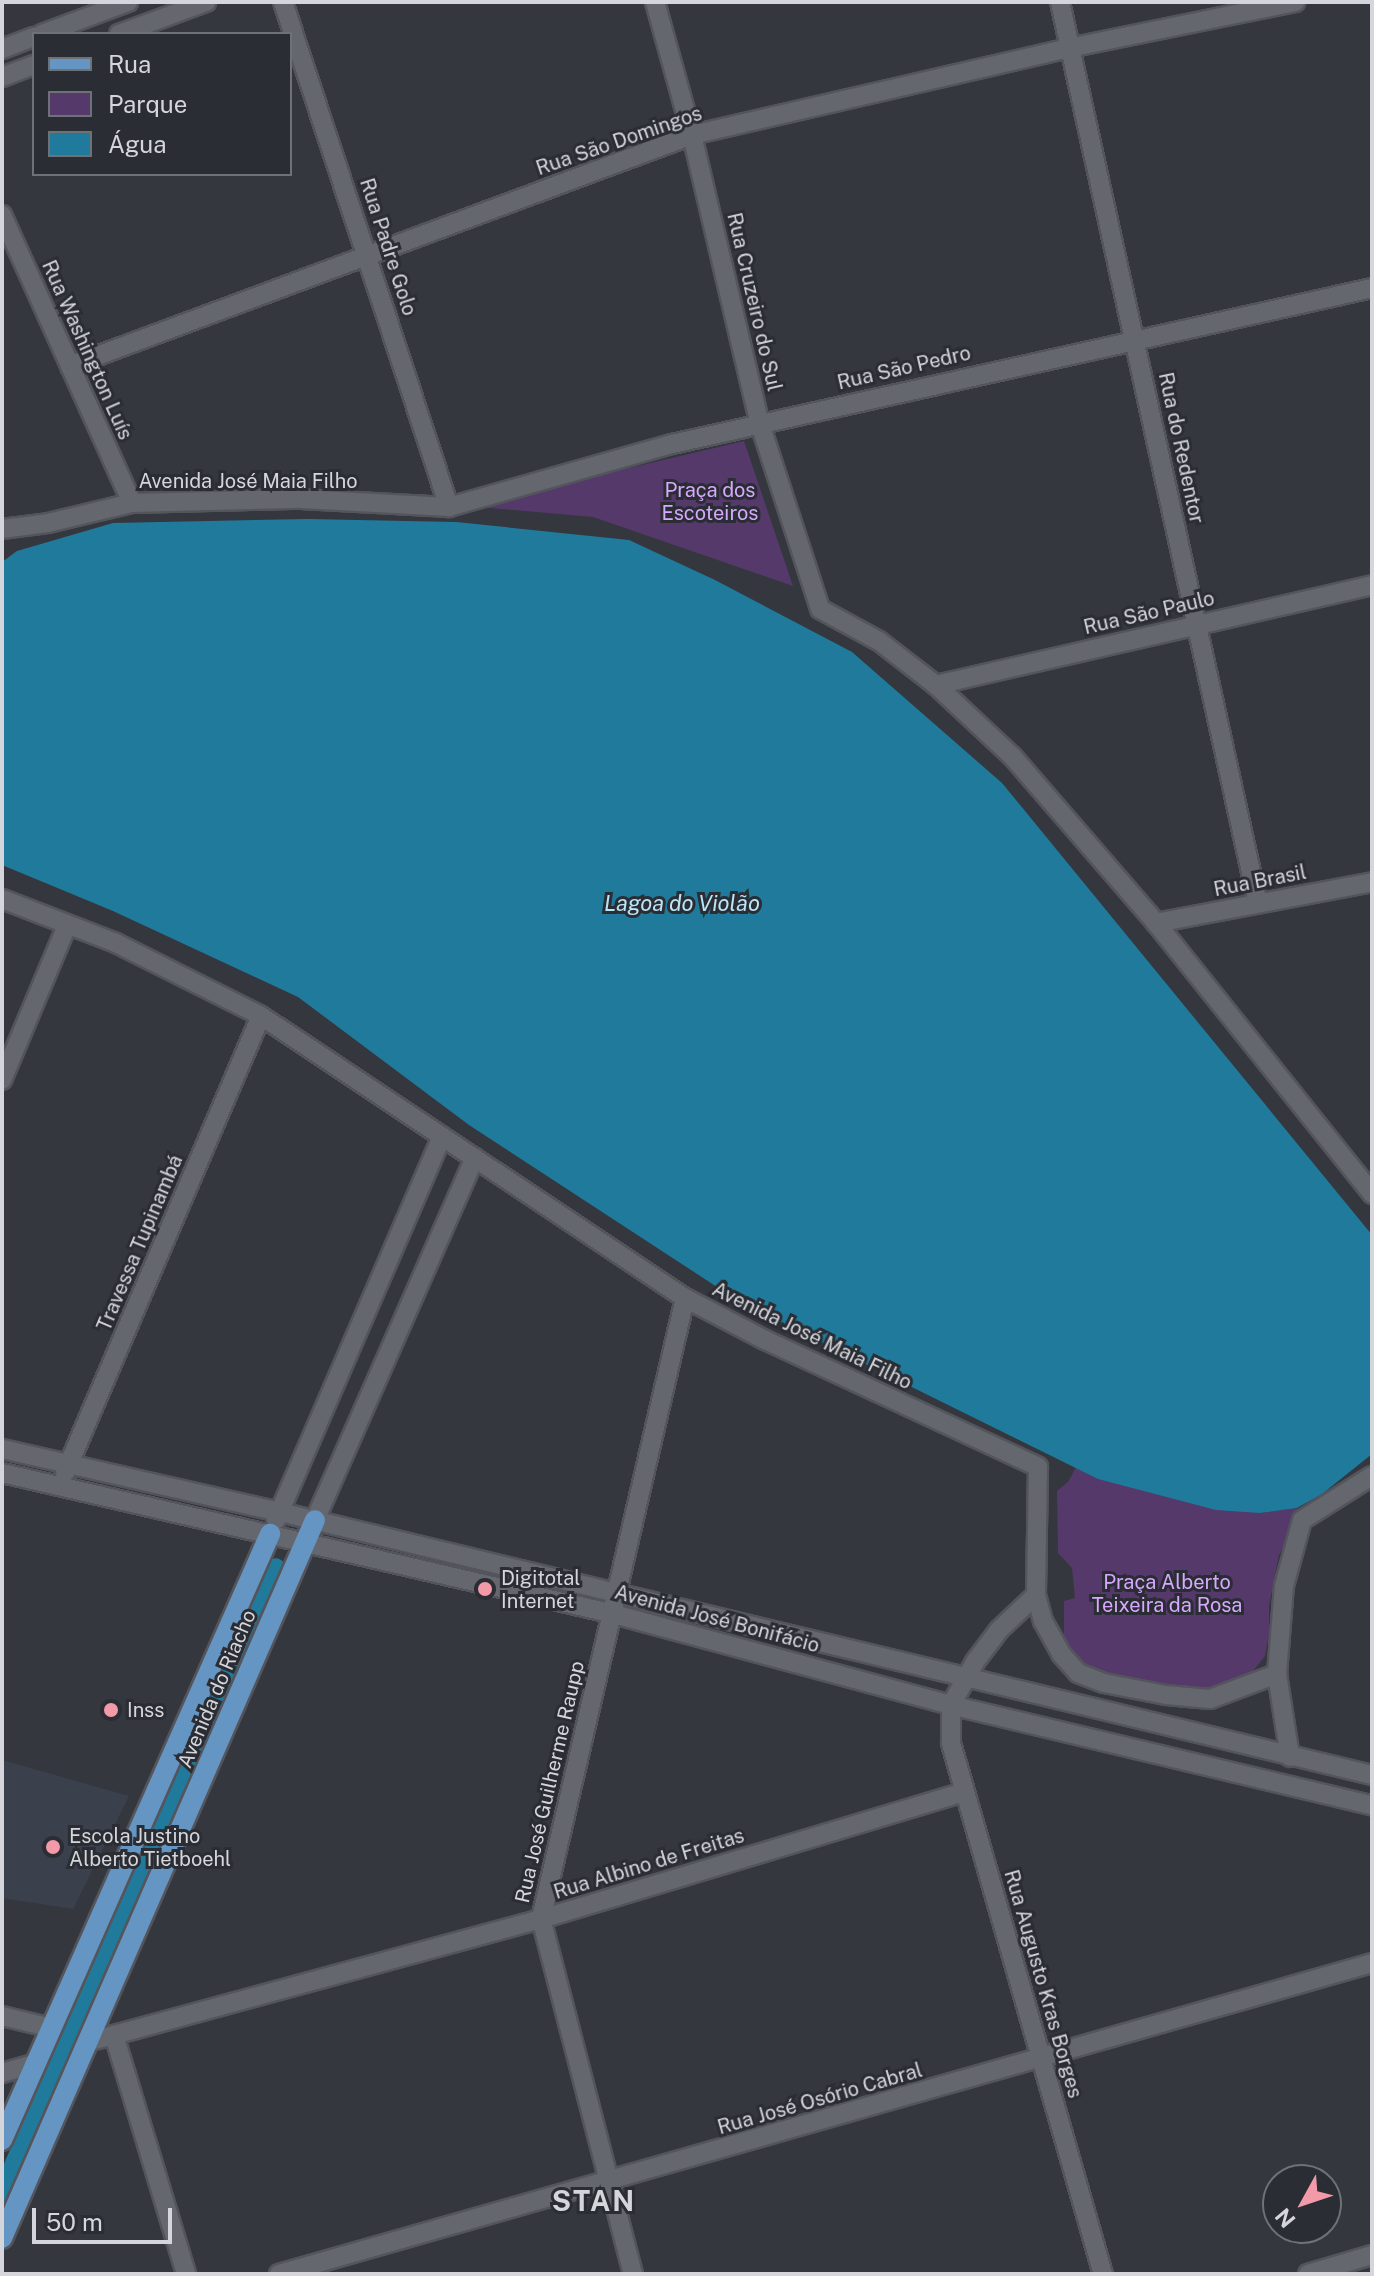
<!DOCTYPE html>
<html>
<head>
<meta charset="utf-8">
<style>
  body { margin:0 }
  #map { position:relative; width:1374px; height:2276px; overflow:hidden; background:#34373e; font-family:"Public Sans",sans-serif }
  div>[style] { position:absolute }
  .built>* { inset:0; background:#3b404d }
  .green>* { inset:0; background:#55396a }
  .water>* { inset:0; background:#207a9c }
  .canal>* { height:20px; margin:-10px; padding:0 10px; transform-origin:10px; border-radius:10px; background:#207a9c }
  .roads { filter:drop-shadow(2px 0 #54555c) drop-shadow(-2px 0 #54555c) drop-shadow(0 2px #54555c) drop-shadow(0 -2px #54555c) }
  .minor>* { height:18px; margin:-9px; padding:0 9px; transform-origin:9px; border-radius:9px; background:#64676e }
  .major>* { height:20px; margin:-10px; padding:0 10px; transform-origin:10px; border-radius:10px; background:#6595c2 }
  .dots>* { width:22px; height:22px; translate:-50% -50%; box-sizing:border-box; border:4px solid #2a2d33; border-radius:50% }
  span { translate:-50% -50%; white-space:nowrap; text-align:center; line-height:1.15; -webkit-text-stroke:6px #2a2d33; paint-order:stroke }
  .street-label { font-size:20px; color:#d5d6db }
  .park-label { font-size:20px; color:#d7a8fd }
  .poi-label { font-size:20px; color:#d5d6db }
  .left { translate:0 -50%; text-align:left }
  .water-label { font-size:22px; color:#bbe4f7; font-style:italic }
  .district-label { font-size:28px; color:#d5d6db; font-weight:700; letter-spacing:2px }
  .frame { position:absolute; inset:0; border:4px solid #d5d6db; pointer-events:none }
  .legend { position:absolute; left:32px; top:32px; width:260px; height:144px; box-sizing:border-box; background:#2a2d33; border:2px solid #6e7176; margin:0; padding:10px 14px; list-style:none; font-size:24px; color:#d5d6db }
  .legend li { display:flex; align-items:center; gap:16px; height:40px }
  .legend b { width:40px; border:2px solid #6e7176 }
  .north { position:absolute; left:1262px; top:2164px; width:80px; height:80px; box-sizing:border-box; background:#2a2d33; border:2px solid #6e7176; border-radius:50%; rotate:230deg; font-size:22px; font-weight:700; line-height:32px; text-align:center; color:#d5d6db }
  .north::after { content:''; display:block; margin:auto; width:28px; height:36px; background:#f39aa8; clip-path:polygon(50% 0,100% 100%,50% 72%,0 100%) }
  .scale { position:absolute; left:32px; top:2208px; width:140px; height:36px; box-sizing:border-box; border:4px solid #d5d6db; border-top:0; padding-left:10px; font-size:24px; line-height:28px; white-space:nowrap; color:#d5d6db; -webkit-text-stroke:6px #2a2d33; paint-order:stroke }
</style>
</head>
<body>
<div id="map">
  <div class="built">
    <div style="clip-path:polygon(2px 1760px,129px 1796px,73px 1909px,2px 1898px)"></div>
  </div>
  <div class="green">
    <div style="clip-path:polygon(744px 441px,793px 586px,593px 517px,467px 506px)"></div>
    <div style="clip-path:polygon(1076px 1467px,1098px 1479px,1260px 1513px,1297px 1508px,1294px 1530px,1279px 1555px,1269px 1606px,1269px 1635px,1265px 1656px,1252px 1672px,1208px 1694px,1093px 1674px,1079px 1665px,1068px 1652px,1064px 1638px,1064px 1601px,1075px 1598px,1072px 1568px,1058px 1553px,1057px 1491px,1068px 1482px)"></div>
  </div>
  <div class="water">
    <div style="clip-path:polygon(308px 519px,456px 522px,629px 540px,715px 580px,852px 652px,1002px 783px,1372px 1235px,1372px 1454px,1322px 1494px,1297px 1508px,1260px 1513px,1216px 1510px,1098px 1479px,740px 1302px,469px 1125px,298px 997px,113px 911px,2px 865px,2px 562px,17px 551px,113px 523px)"></div>
  </div>
  <div class="canal">
    <div style="left:2px;top:2193px;width:682px;rotate:-66.33deg"></div>
  </div>
  <div class="roads">
    <div class="minor">
      <div style="left:283px;top:2px;width:532px;rotate:71.8deg"></div>
      <div style="left:655px;top:2px;width:138px;rotate:74.5deg"></div>
      <div style="left:692px;top:135px;width:297px;rotate:76.8deg"></div>
      <div style="left:760px;top:424px;width:194px;rotate:72deg"></div>
      <div style="left:820px;top:609px;width:67px;rotate:28.5deg"></div>
      <div style="left:879px;top:641px;width:72px;rotate:37.7deg"></div>
      <div style="left:936px;top:685px;width:104px;rotate:43.1deg"></div>
      <div style="left:1012px;top:756px;width:221px;rotate:49.2deg"></div>
      <div style="left:1156px;top:923px;width:347px;rotate:51.4deg"></div>
      <div style="left:1060px;top:2px;width:923px;rotate:77.62deg"></div>
      <div style="left:42px;top:34px;width:92px;rotate:-20.4deg"></div>
      <div style="left:119px;top:34px;width:93px;rotate:-20.2deg"></div>
      <div style="left:2px;top:49px;width:34px;rotate:-21deg"></div>
      <div style="left:2px;top:77px;width:34px;rotate:-21deg"></div>
      <div style="left:2px;top:215px;width:316px;rotate:65.7deg"></div>
      <div style="left:70px;top:366px;width:664px;rotate:-20.37deg"></div>
      <div style="left:692px;top:135px;width:387px;rotate:-13deg"></div>
      <div style="left:1069px;top:48px;width:231px;rotate:-11.5deg"></div>
      <div style="left:2px;top:529px;width:46px;rotate:-7.4deg"></div>
      <div style="left:48px;top:523px;width:86px;rotate:-13.4deg"></div>
      <div style="left:132px;top:503px;width:169px;rotate:-1.4deg"></div>
      <div style="left:301px;top:499px;width:148px;rotate:3.1deg"></div>
      <div style="left:449px;top:507px;width:232px;rotate:-15.8deg"></div>
      <div style="left:672px;top:444px;width:717px;rotate:-12.56deg"></div>
      <div style="left:936px;top:685px;width:447px;rotate:-12.9deg"></div>
      <div style="left:2px;top:899px;width:122px;rotate:21.1deg"></div>
      <div style="left:116px;top:943px;width:162px;rotate:26.7deg"></div>
      <div style="left:261px;top:1016px;width:509px;rotate:33.63deg"></div>
      <div style="left:685px;top:1298px;width:90px;rotate:27.7deg"></div>
      <div style="left:765px;top:1340px;width:301px;rotate:24.9deg"></div>
      <div style="left:1038px;top:1467px;width:128px;rotate:90.9deg"></div>
      <div style="left:1036px;top:1595px;width:27px;rotate:75deg"></div>
      <div style="left:1043px;top:1621px;width:38px;rotate:61deg"></div>
      <div style="left:1061px;top:1654px;width:25px;rotate:48deg"></div>
      <div style="left:1078px;top:1673px;width:28px;rotate:21deg"></div>
      <div style="left:1104px;top:1683px;width:63px;rotate:11deg"></div>
      <div style="left:1166px;top:1695px;width:44px;rotate:5.2deg"></div>
      <div style="left:1210px;top:1699px;width:72px;rotate:-20.5deg"></div>
      <div style="left:1277px;top:1674px;width:88px;rotate:-85.5deg"></div>
      <div style="left:1284px;top:1586px;width:68px;rotate:-74.7deg"></div>
      <div style="left:1302px;top:1520px;width:83px;rotate:-32.2deg"></div>
      <div style="left:1156px;top:923px;width:220px;rotate:-10.7deg"></div>
      <div style="left:2px;top:1080px;width:168px;rotate:-67.2deg"></div>
      <div style="left:2px;top:1449px;width:285px;rotate:12.8deg"></div>
      <div style="left:280px;top:1512px;width:1123px;rotate:13.54deg"></div>
      <div style="left:2px;top:1473px;width:624px;rotate:12.97deg"></div>
      <div style="left:610px;top:1613px;width:353px;rotate:15.1deg"></div>
      <div style="left:951px;top:1705px;width:433px;rotate:13.4deg"></div>
      <div style="left:65px;top:1473px;width:497px;rotate:-66.8deg"></div>
      <div style="left:276px;top:1520px;width:418px;rotate:-66.6deg"></div>
      <div style="left:315px;top:1520px;width:396px;rotate:-66.2deg"></div>
      <div style="left:1036px;top:1595px;width:51px;rotate:136.6deg"></div>
      <div style="left:999px;top:1630px;width:40px;rotate:127deg"></div>
      <div style="left:975px;top:1662px;width:49px;rotate:119.2deg"></div>
      <div style="left:951px;top:1705px;width:38px;rotate:90deg"></div>
      <div style="left:951px;top:1743px;width:552px;rotate:74.03deg"></div>
      <div style="left:1277px;top:1674px;width:84px;rotate:81.1deg"></div>
      <div style="left:2px;top:2016px;width:51px;rotate:13.5deg"></div>
      <div style="left:114px;top:2035px;width:442px;rotate:-15.2deg"></div>
      <div style="left:541px;top:1919px;width:441px;rotate:-16.7deg"></div>
      <div style="left:90px;top:2041px;width:25px;rotate:-14deg"></div>
      <div style="left:114px;top:2035px;width:250px;rotate:73.2deg"></div>
      <div style="left:2px;top:2073px;width:33px;rotate:-16deg"></div>
      <div style="left:279px;top:2274px;width:1136px;rotate:-15.88deg"></div>
      <div style="left:633px;top:2274px;width:367px;rotate:-104.5deg"></div>
      <div style="left:541px;top:1919px;width:637px;rotate:-76.94deg"></div>
      <div style="left:1308px;top:2274px;width:67px;rotate:-16.5deg"></div>
    </div>
    <div class="major">
      <div style="left:2px;top:2140px;width:663px;rotate:-66.14deg"></div>
      <div style="left:2px;top:2238px;width:783px;rotate:-66.45deg"></div>
    </div>
  </div>
  <div class="dots">
    <div style="left:485px;top:1589px;background:#f39aa8"></div>
    <div style="left:111px;top:1710px;background:#f39aa8"></div>
    <div style="left:53px;top:1847px;background:#f39aa8"></div>
  </div>
  <div class="street-label">
    <span style="left:619px;top:141px;rotate:-19deg">Rua São Domingos</span>
    <span style="left:388px;top:247px;rotate:72deg">Rua Padre Golo</span>
    <span style="left:754px;top:302px;rotate:77deg">Rua Cruzeiro do Sul</span>
    <span style="left:87px;top:350px;rotate:66deg">Rua Washington Luís</span>
    <span style="left:904px;top:368px;rotate:-13deg">Rua São Pedro</span>
    <span style="left:1181px;top:448px;rotate:78deg">Rua do Redentor</span>
    <span style="left:248px;top:481px">Avenida José Maia Filho</span>
    <span style="left:1149px;top:613px;rotate:-13deg">Rua São Paulo</span>
    <span style="left:1260px;top:881px;rotate:-11deg">Rua Brasil</span>
    <span style="left:140px;top:1243px;rotate:-67deg">Travessa Tupinambá</span>
    <span style="left:812px;top:1336px;rotate:26deg">Avenida José Maia Filho</span>
    <span style="left:717px;top:1619px;rotate:15deg">Avenida José Bonifácio</span>
    <span style="left:217px;top:1689px;rotate:-67deg">Avenida do Riacho</span>
    <span style="left:550px;top:1782px;rotate:-77deg">Rua José Guilherme Raupp</span>
    <span style="left:649px;top:1864px;rotate:-17deg">Rua Albino de Freitas</span>
    <span style="left:1043px;top:1984px;rotate:74deg">Rua Augusto Kras Borges</span>
    <span style="left:820px;top:2099px;rotate:-16deg">Rua José Osório Cabral</span>
  </div>
  <div class="park-label">
    <span style="left:710px;top:502px">Praça dos<br>Escoteiros</span>
    <span style="left:1167px;top:1594px">Praça Alberto<br>Teixeira da Rosa</span>
  </div>
  <div class="poi-label">
    <span class="left" style="left:501px;top:1590px">Digitotal<br>Internet</span>
    <span class="left" style="left:127px;top:1710px">Inss</span>
    <span class="left" style="left:69px;top:1848px">Escola Justino<br>Alberto Tietboehl</span>
  </div>
  <div class="water-label">
    <span style="left:682px;top:904px">Lagoa do Violão</span>
  </div>
  <div class="district-label">
    <span style="left:594px;top:2201px">STAN</span>
  </div>
  <div class="frame"></div>
  <ul class="legend">
  <li><b style="height:10px;background:#6595c2"></b>Rua</li>
  <li><b style="height:22px;background:#55396a"></b>Parque</li>
  <li><b style="height:22px;background:#207a9c"></b>Água</li>
  </ul>
  <div class="north">N</div>
  <div class="scale">50 m</div>
</div>
</body>
</html>
